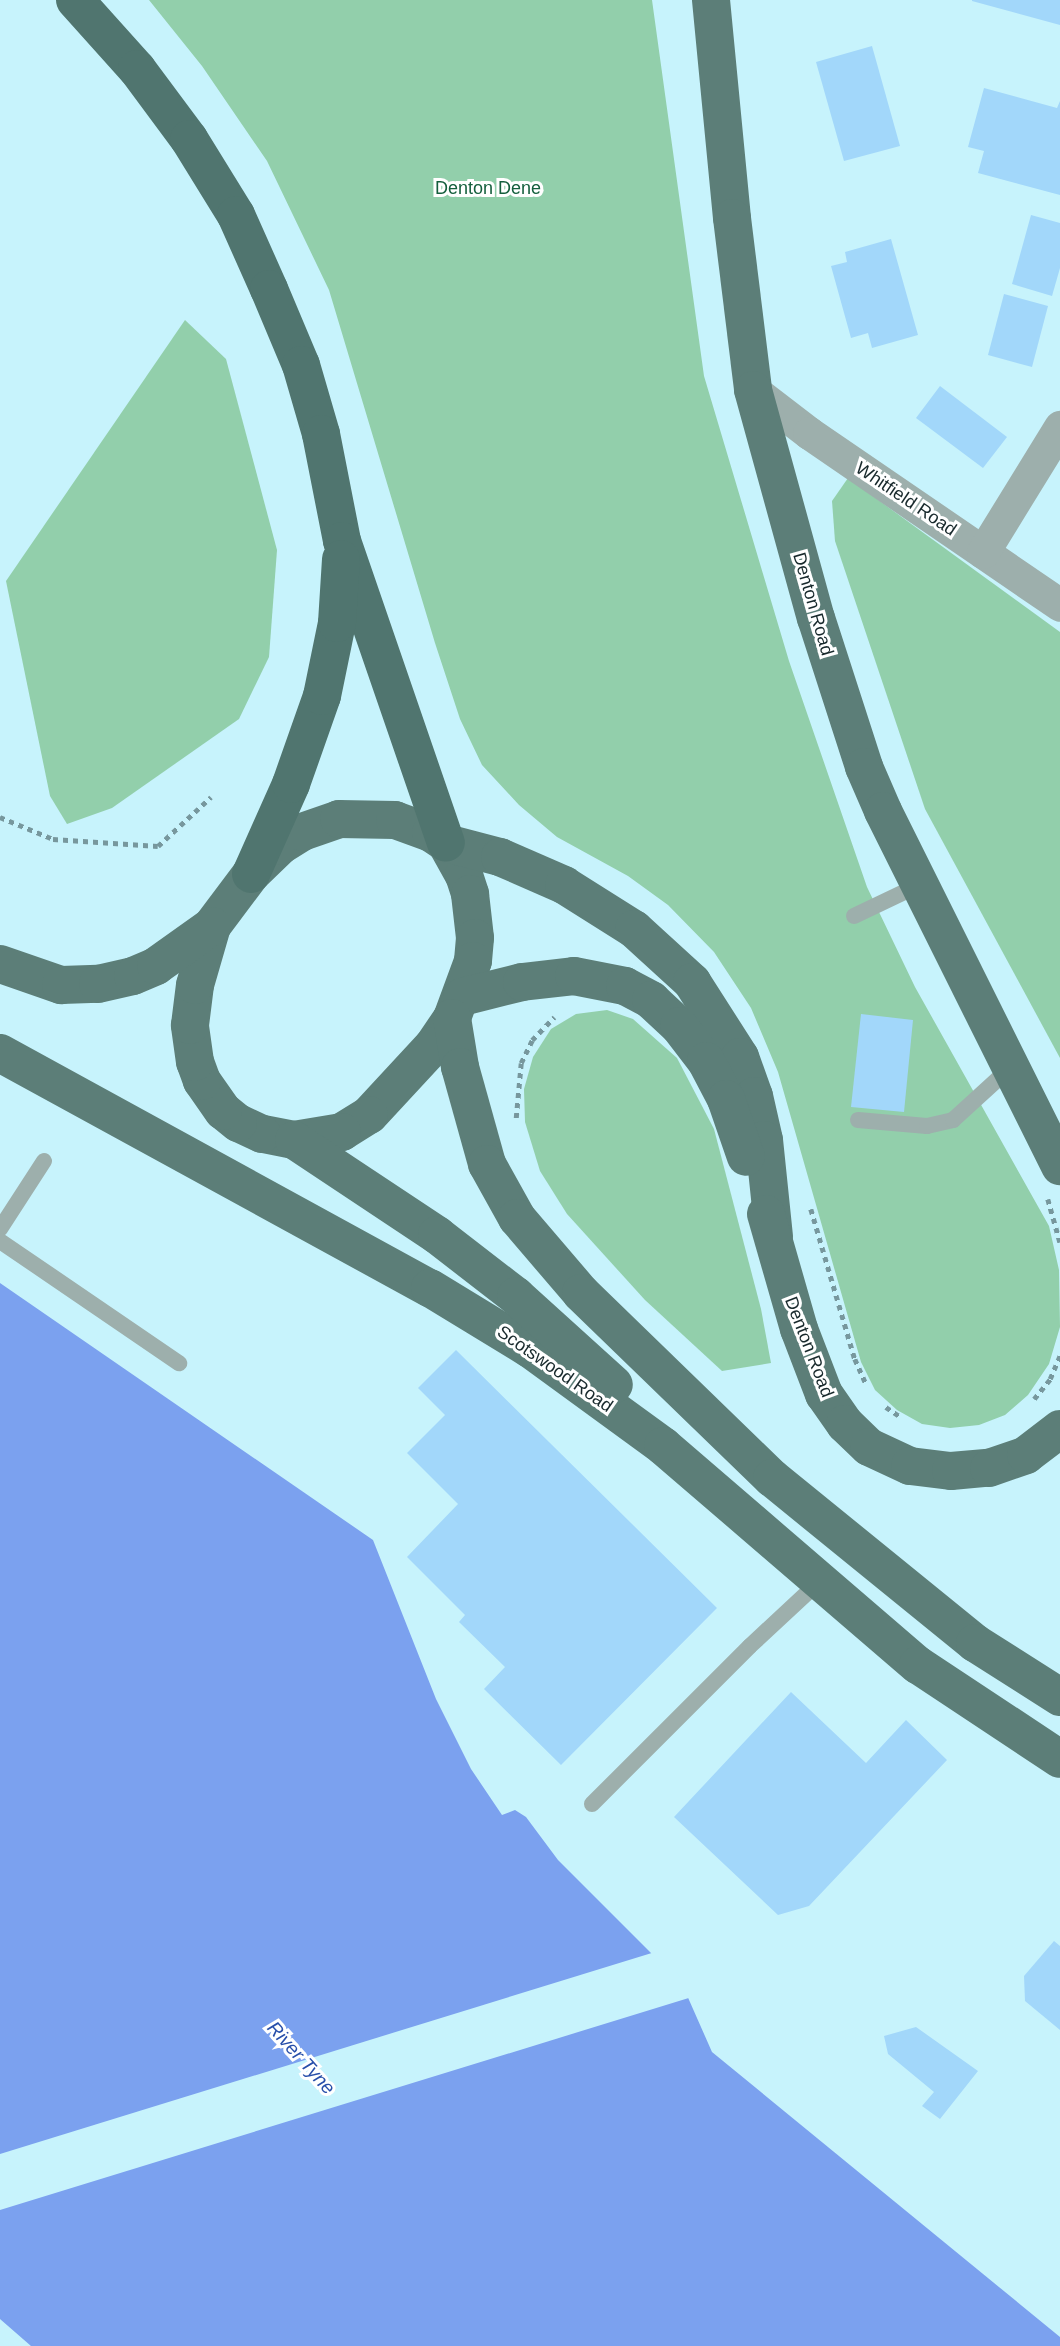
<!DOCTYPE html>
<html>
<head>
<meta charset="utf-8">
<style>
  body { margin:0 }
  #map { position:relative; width:1060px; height:2346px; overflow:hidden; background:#c7f3fc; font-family:Helvetica,sans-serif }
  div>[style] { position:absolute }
  .green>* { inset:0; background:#92cfab }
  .water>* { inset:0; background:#7ba1ef }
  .pier>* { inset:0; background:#c7f3fc }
  .building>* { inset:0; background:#a2d7fa }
  .path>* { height:4.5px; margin-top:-2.25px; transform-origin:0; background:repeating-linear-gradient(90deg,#77979d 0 5px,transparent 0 10px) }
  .service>* { height:16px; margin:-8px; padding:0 8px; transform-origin:8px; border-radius:8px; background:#9dafac }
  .minor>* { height:33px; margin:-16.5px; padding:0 16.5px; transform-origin:16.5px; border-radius:16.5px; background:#9dafac }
  .primary>* { height:38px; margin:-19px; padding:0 19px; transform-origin:19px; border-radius:19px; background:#5c7e78 }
  .trunk>* { height:38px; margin:-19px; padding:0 19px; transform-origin:19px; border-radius:19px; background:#50756f }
  span { translate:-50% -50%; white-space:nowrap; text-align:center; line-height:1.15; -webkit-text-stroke:6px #fff; paint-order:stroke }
  .park-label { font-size:18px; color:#145f3d }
  .street-label { font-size:18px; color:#18292c }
  .water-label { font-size:19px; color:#284faa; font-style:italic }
</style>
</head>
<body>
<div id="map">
  <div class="green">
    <div style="clip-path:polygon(149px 0,652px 0,704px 376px,789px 661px,867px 887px,915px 987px,1049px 1226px,1059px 1270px,1060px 1327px,1049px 1364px,1028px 1395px,1005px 1415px,979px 1425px,950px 1428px,922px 1424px,897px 1410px,875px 1390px,861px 1362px,778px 1072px,751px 1008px,714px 952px,668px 905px,628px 876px,557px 837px,519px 805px,482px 765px,460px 719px,435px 643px,329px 290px,267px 161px,202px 66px)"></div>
    <div style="clip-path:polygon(185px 320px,226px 359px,277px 550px,269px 657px,239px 719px,112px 808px,67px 824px,50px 796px,6px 581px)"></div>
    <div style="clip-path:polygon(848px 478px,1060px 632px,1060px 1058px,925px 809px,835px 541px,832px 501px)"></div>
    <div style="clip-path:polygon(607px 1010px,633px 1019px,677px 1058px,714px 1129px,761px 1309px,771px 1363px,722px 1371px,645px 1300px,567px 1214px,540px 1171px,525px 1122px,524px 1089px,533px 1057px,551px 1029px,576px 1014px)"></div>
  </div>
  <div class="water">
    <div style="clip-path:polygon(0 1283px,373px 1540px,436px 1699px,471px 1769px,502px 1815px,515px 1810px,526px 1817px,558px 1860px,682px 1984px,712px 2052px,1060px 2337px,1060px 2346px,31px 2346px,0 2319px)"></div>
  </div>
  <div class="pier">
    <div style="clip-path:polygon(655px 1952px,685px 1981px,692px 1997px,0 2210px,0 2154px)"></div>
  </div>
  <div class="building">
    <div style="clip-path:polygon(1060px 0,1060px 25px,972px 1px,972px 0)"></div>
    <div style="clip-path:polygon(872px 46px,900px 146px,844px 161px,816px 62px)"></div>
    <div style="clip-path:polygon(984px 88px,1057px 108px,1060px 101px,1060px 195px,978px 173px,984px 151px,968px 147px)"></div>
    <div style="clip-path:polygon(1031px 215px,1060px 223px,1060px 268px,1052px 296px,1012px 284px)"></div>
    <div style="clip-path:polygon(891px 239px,918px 335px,872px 348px,868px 333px,851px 338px,831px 266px,847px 262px,845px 252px)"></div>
    <div style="clip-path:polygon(1004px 294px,1048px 306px,1032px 367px,988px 355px)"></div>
    <div style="clip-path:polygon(940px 386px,1007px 437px,983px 468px,916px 418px)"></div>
    <div style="clip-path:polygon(861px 1014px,913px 1020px,904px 1112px,851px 1107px)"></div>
    <div style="clip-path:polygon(456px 1350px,717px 1608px,561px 1765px,484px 1689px,505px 1667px,459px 1622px,465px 1615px,407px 1557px,458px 1504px,407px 1453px,445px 1415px,418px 1388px)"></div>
    <div style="clip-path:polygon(791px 1692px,866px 1763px,906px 1720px,947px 1760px,809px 1906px,778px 1915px,674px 1817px)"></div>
    <div style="clip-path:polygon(1054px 1941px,1060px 1946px,1060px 2030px,1025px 2001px,1024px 1976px)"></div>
    <div style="clip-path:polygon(916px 2027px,978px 2071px,940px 2119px,922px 2106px,934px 2092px,888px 2054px,884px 2036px)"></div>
  </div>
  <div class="path">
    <div style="left:0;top:817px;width:57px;rotate:22.5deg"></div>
    <div style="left:53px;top:839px;width:105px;rotate:3.8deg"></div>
    <div style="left:158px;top:846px;width:72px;rotate:-42.8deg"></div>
    <div style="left:516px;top:1118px;width:55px;rotate:-84.8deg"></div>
    <div style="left:521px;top:1063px;width:25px;rotate:-64deg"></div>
    <div style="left:532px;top:1040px;width:32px;rotate:-46deg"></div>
    <div style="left:1048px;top:1199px;width:45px;rotate:74.4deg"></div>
    <div style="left:811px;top:1209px;width:156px;rotate:73.7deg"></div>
    <div style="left:855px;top:1359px;width:27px;rotate:66deg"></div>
    <div style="left:1034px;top:1399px;width:26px;rotate:-51deg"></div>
    <div style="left:1050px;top:1379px;width:26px;rotate:-67deg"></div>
    <div style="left:886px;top:1407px;width:18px;rotate:34deg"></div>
  </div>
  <div class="service">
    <div style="left:854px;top:916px;width:72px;rotate:-25.5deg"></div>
    <div style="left:858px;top:1120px;width:69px;rotate:5deg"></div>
    <div style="left:927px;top:1126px;width:27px;rotate:-13deg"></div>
    <div style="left:953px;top:1120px;width:79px;rotate:-42.4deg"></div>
    <div style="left:0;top:1229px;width:81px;rotate:-57.1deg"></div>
    <div style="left:0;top:1241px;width:217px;rotate:34.3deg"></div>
    <div style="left:592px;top:1804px;width:223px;rotate:-45deg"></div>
    <div style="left:750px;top:1646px;width:96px;rotate:-42.9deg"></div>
  </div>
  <div class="minor">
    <div style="left:753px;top:390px;width:71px;rotate:37.5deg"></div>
    <div style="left:809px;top:433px;width:304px;rotate:34.4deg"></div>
    <div style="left:983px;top:552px;width:147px;rotate:-58.4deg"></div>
  </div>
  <div class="primary">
    <div style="left:711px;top:0;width:219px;rotate:84.5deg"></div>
    <div style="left:732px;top:218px;width:173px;rotate:83deg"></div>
    <div style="left:753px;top:390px;width:237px;rotate:74.6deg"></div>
    <div style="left:816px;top:618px;width:157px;rotate:72.1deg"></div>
    <div style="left:864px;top:767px;width:48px;rotate:66.6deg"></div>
    <div style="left:883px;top:811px;width:397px;rotate:63.5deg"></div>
    <div style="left:446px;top:843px;width:37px;rotate:61deg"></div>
    <div style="left:464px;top:875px;width:20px;rotate:72deg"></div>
    <div style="left:470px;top:894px;width:44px;rotate:83.5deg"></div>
    <div style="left:475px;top:938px;width:23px;rotate:95deg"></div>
    <div style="left:473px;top:961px;width:61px;rotate:110.2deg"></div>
    <div style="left:452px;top:1018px;width:34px;rotate:124deg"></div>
    <div style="left:433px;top:1046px;width:94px;rotate:132.8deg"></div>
    <div style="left:369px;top:1115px;width:32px;rotate:148deg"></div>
    <div style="left:342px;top:1132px;width:49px;rotate:170.5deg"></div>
    <div style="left:294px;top:1140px;width:33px;rotate:-169deg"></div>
    <div style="left:262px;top:1134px;width:26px;rotate:-155deg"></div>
    <div style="left:238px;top:1123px;width:19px;rotate:-141deg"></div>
    <div style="left:223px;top:1111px;width:37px;rotate:-125deg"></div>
    <div style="left:202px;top:1081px;width:20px;rotate:-110deg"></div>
    <div style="left:195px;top:1062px;width:37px;rotate:-98deg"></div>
    <div style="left:190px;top:1025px;width:40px;rotate:-82.9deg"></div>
    <div style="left:195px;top:985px;width:61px;rotate:-73.9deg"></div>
    <div style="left:212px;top:926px;width:65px;rotate:-53.1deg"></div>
    <div style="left:251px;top:874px;width:40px;rotate:-44deg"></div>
    <div style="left:280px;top:846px;width:26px;rotate:-32deg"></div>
    <div style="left:302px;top:832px;width:39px;rotate:-19deg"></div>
    <div style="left:339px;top:819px;width:56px;rotate:1deg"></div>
    <div style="left:395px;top:820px;width:38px;rotate:20deg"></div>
    <div style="left:431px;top:833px;width:18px;rotate:34deg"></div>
    <div style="left:446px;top:843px;width:56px;rotate:14.5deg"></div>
    <div style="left:500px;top:857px;width:70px;rotate:23.6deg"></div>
    <div style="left:564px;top:885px;width:83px;rotate:32.2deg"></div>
    <div style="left:634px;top:929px;width:79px;rotate:42.4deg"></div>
    <div style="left:692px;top:982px;width:89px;rotate:57.4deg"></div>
    <div style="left:740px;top:1057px;width:41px;rotate:70.3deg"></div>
    <div style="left:754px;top:1096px;width:45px;rotate:77.2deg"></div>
    <div style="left:764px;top:1140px;width:97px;rotate:84.1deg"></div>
    <div style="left:0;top:964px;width:65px;rotate:19deg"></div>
    <div style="left:61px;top:985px;width:37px;rotate:-2deg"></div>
    <div style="left:98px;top:984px;width:36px;rotate:-13deg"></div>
    <div style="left:133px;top:976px;width:25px;rotate:-23deg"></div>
    <div style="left:156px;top:966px;width:69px;rotate:-35.5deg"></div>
    <div style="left:462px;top:997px;width:62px;rotate:-14deg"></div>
    <div style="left:522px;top:982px;width:52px;rotate:-6.6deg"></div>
    <div style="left:574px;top:976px;width:52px;rotate:11.1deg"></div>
    <div style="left:625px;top:986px;width:30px;rotate:28deg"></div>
    <div style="left:651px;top:1000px;width:38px;rotate:43deg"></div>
    <div style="left:679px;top:1026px;width:44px;rotate:52.4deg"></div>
    <div style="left:706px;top:1061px;width:43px;rotate:62.2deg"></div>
    <div style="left:726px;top:1099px;width:61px;rotate:71deg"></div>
    <div style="left:452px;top:1018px;width:50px;rotate:80.7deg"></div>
    <div style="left:460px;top:1067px;width:101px;rotate:74.4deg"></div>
    <div style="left:487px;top:1164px;width:62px;rotate:60.9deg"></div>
    <div style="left:517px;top:1218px;width:99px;rotate:49.5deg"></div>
    <div style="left:581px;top:1293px;width:266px;rotate:44.1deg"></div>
    <div style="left:772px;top:1478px;width:262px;rotate:39.1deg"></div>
    <div style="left:975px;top:1643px;width:101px;rotate:32.4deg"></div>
    <div style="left:0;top:1053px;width:490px;rotate:28.7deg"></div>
    <div style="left:430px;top:1288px;width:117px;rotate:31.4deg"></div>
    <div style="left:530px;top:1349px;width:165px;rotate:36.1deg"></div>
    <div style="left:663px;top:1446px;width:336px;rotate:40.7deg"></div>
    <div style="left:918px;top:1665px;width:170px;rotate:33.5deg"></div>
    <div style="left:294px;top:1140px;width:172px;rotate:33.6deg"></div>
    <div style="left:437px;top:1235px;width:100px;rotate:37.7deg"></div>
    <div style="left:516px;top:1296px;width:132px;rotate:42.2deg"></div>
    <div style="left:766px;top:1214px;width:120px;rotate:74deg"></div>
    <div style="left:799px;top:1329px;width:70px;rotate:69deg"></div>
    <div style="left:824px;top:1394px;width:37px;rotate:55deg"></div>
    <div style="left:845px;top:1424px;width:33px;rotate:44deg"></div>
    <div style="left:869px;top:1447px;width:45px;rotate:24.9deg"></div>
    <div style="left:910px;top:1466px;width:41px;rotate:7deg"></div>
    <div style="left:951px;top:1471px;width:38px;rotate:-5deg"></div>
    <div style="left:989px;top:1468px;width:39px;rotate:-19deg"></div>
    <div style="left:1026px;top:1455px;width:43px;rotate:-37.4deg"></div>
  </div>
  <div class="trunk">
    <div style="left:75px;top:0;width:93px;rotate:48.1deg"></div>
    <div style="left:137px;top:69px;width:87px;rotate:53.4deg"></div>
    <div style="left:189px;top:139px;width:89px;rotate:58.3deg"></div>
    <div style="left:236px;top:215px;width:81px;rotate:66deg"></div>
    <div style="left:269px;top:289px;width:82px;rotate:67.2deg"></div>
    <div style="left:301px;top:365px;width:72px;rotate:73.8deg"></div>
    <div style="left:321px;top:434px;width:109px;rotate:78.9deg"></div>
    <div style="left:342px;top:541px;width:319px;rotate:71deg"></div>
    <div style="left:251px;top:874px;width:98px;rotate:-66deg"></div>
    <div style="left:291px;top:784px;width:93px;rotate:-70.6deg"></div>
    <div style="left:322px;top:696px;width:75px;rotate:-78.4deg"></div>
    <div style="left:337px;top:623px;width:64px;rotate:-86.4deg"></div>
  </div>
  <div class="park-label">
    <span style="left:488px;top:188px">Denton Dene</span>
  </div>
  <div class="street-label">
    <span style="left:906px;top:499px;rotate:34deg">Whitfield Road</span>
    <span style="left:813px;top:604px;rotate:74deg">Denton Road</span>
    <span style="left:809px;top:1347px;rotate:69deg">Denton Road</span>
    <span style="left:555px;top:1369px;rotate:35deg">Scotswood Road</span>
  </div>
  <div class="water-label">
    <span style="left:301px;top:2058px;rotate:48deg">River Tyne</span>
  </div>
</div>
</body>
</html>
